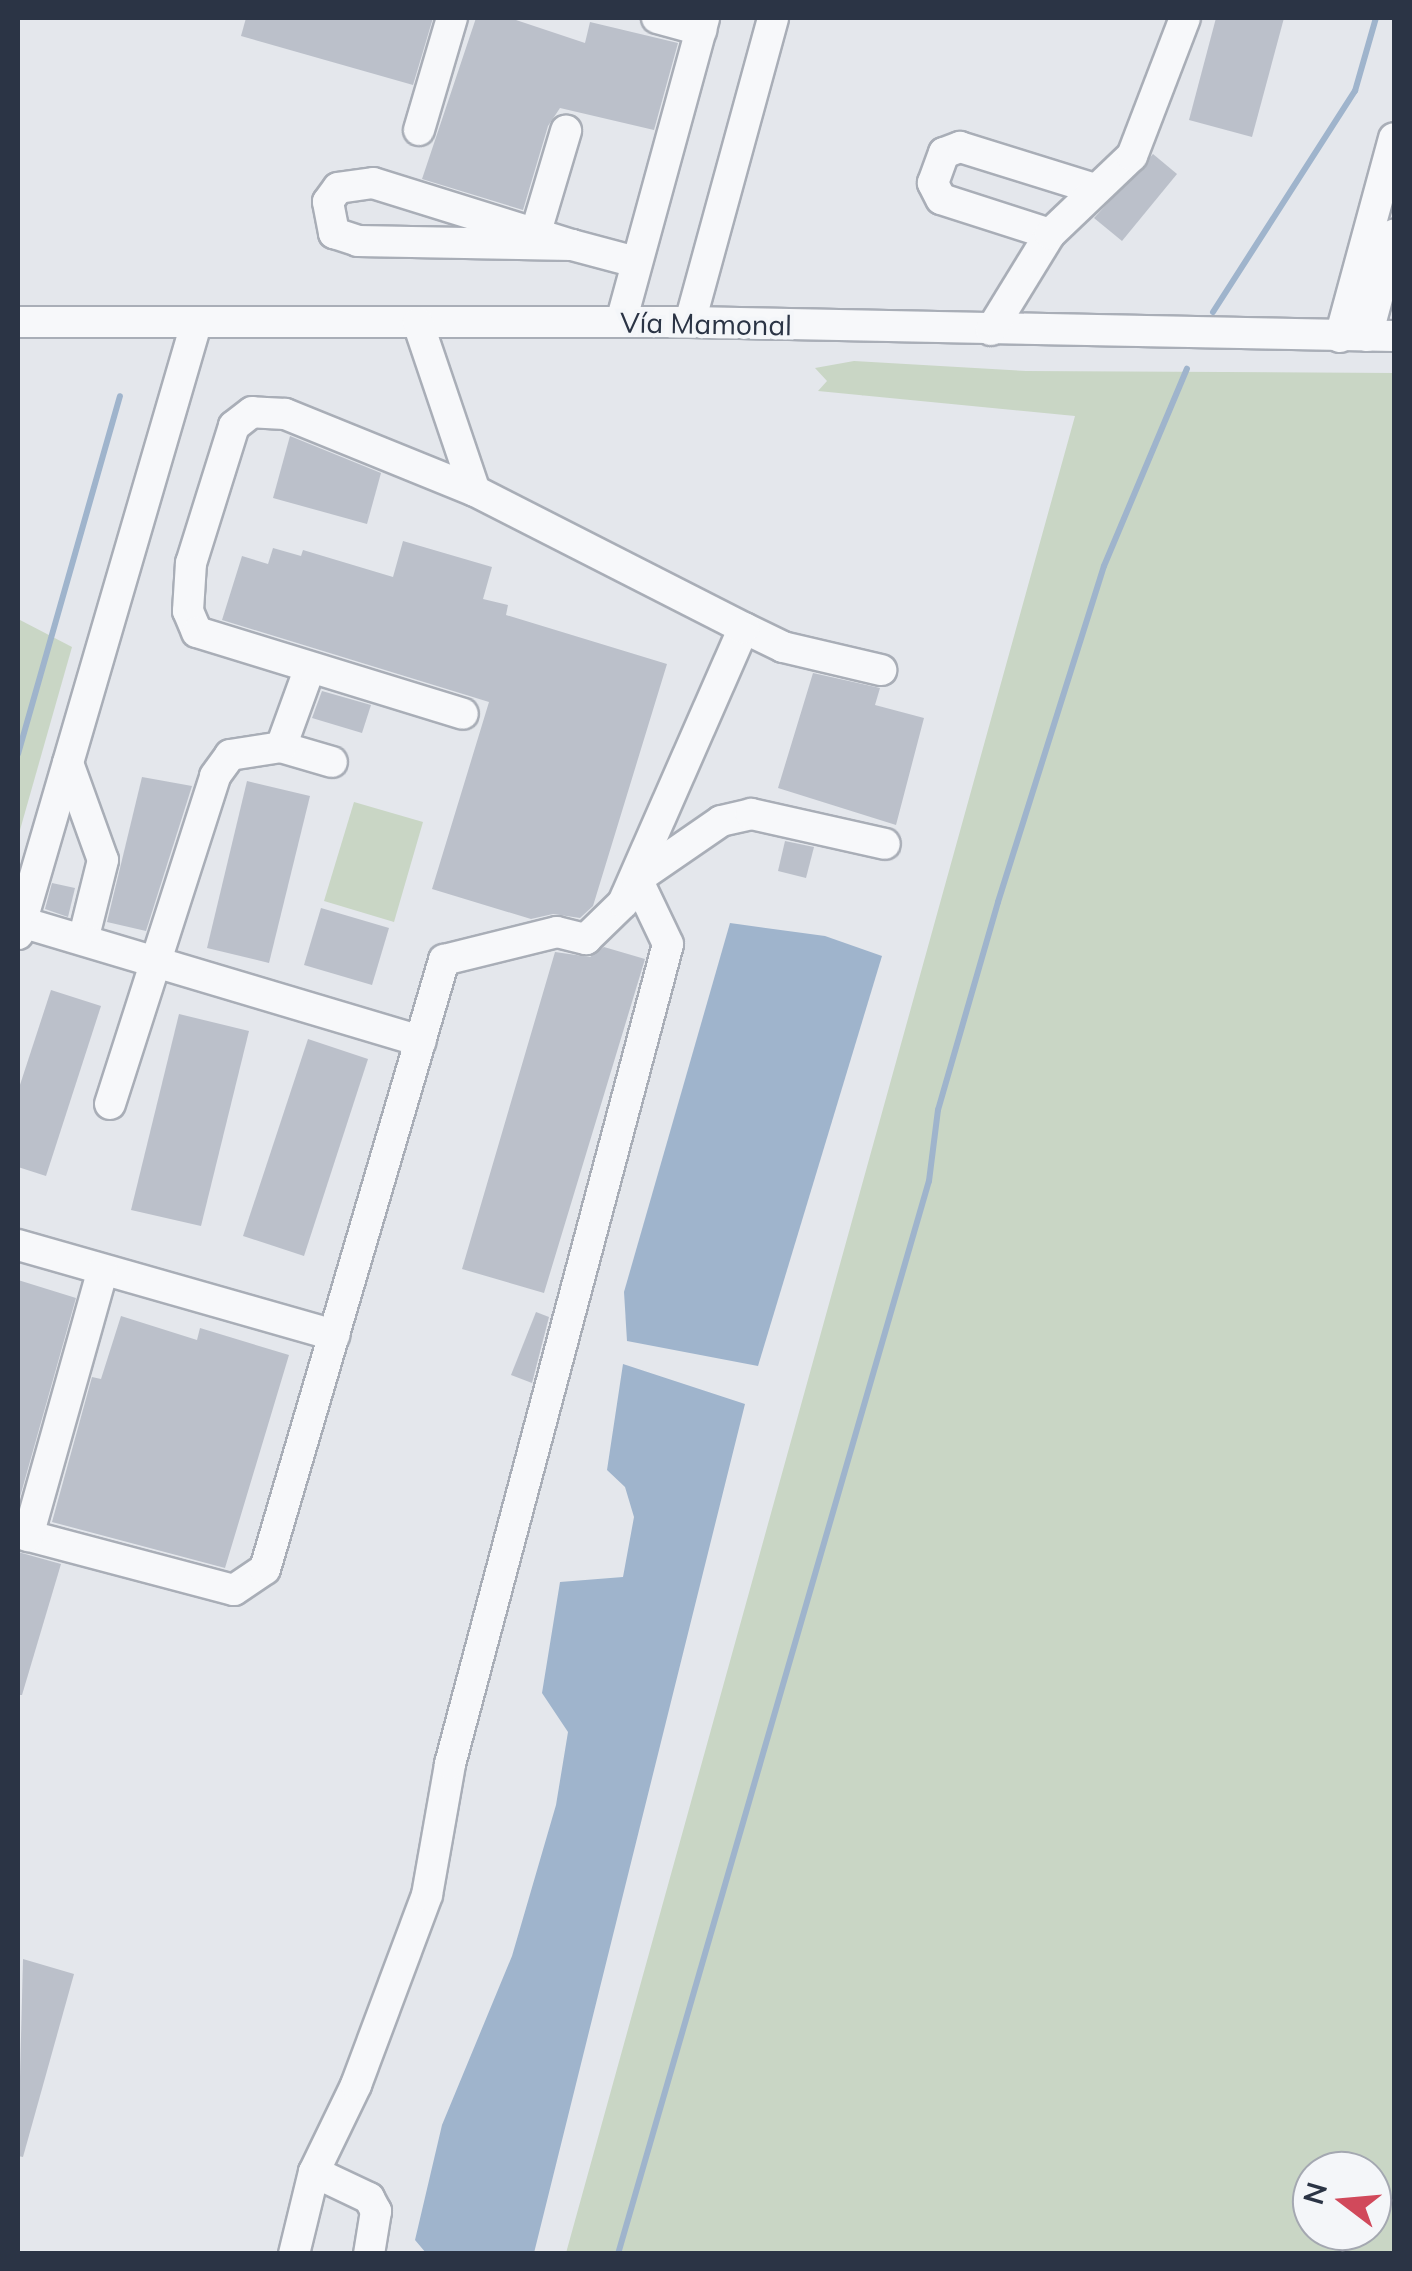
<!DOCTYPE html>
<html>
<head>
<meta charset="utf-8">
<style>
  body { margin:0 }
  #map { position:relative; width:1412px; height:2271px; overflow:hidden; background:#e4e7ec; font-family:Mulish,sans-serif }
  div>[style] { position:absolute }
  .green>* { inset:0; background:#c9d6c5 }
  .water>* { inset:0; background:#9fb4cc }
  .stream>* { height:6px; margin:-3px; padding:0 3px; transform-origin:3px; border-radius:3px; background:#9fb4cc }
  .building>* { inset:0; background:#bbc0ca }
  .roads { filter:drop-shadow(2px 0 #a9aeb7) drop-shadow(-2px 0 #a9aeb7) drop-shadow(0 2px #a9aeb7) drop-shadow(0 -2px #a9aeb7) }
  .minor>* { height:30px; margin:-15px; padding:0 15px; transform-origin:15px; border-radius:15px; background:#f7f8fa }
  span { translate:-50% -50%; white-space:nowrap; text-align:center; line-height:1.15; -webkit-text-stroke:8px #f4f6f9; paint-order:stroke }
  .street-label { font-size:28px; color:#2b3445 }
  .frame { position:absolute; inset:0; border:20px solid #2b3445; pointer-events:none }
  .north { position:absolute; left:1292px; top:2151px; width:100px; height:100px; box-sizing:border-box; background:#f4f6f9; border:2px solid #a4a8b1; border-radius:50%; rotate:286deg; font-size:28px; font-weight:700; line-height:40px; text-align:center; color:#2b3445 }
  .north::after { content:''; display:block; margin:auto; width:35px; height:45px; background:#d1495b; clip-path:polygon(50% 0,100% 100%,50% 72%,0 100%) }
</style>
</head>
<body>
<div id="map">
  <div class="green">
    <div style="clip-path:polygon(evenodd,854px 361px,1026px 371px,1394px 373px,1394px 2253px,566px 2253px,1075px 416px,818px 391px,827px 381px,815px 368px,854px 361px,1312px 2171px,1372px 2171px,1372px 2231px,1312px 2231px,1312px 2171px)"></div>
    <div style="clip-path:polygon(20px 620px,72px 647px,18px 837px,18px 632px)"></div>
    <div style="clip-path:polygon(354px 802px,423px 822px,394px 922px,324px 901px)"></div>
  </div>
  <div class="water">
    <div style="clip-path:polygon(730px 923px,825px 936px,882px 956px,758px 1366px,627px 1341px,624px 1292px)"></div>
    <div style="clip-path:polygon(623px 1364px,745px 1404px,534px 2253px,426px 2253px,415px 2240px,442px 2125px,512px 1956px,556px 1805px,568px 1732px,542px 1693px,560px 1582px,623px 1577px,634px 1517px,625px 1487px,607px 1470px)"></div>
  </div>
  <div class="stream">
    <div style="left:1213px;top:312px;width:263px;rotate:-57.3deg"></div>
    <div style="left:1355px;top:91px;width:76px;rotate:-74deg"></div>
    <div style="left:18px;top:754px;width:372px;rotate:-74.1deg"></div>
    <div style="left:618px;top:2254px;width:1117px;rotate:-73.84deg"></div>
    <div style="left:929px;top:1181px;width:72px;rotate:-82.8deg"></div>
    <div style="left:938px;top:1110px;width:216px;rotate:-73.9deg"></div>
    <div style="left:998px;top:902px;width:352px;rotate:-72.5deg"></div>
    <div style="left:1104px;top:566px;width:214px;rotate:-67.2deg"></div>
  </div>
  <div class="building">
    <div style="clip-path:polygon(246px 18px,433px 18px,413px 85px,241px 36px)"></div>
    <div style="clip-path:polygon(476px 18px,510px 18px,585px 43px,590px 22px,678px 43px,654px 130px,560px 108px,548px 126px,523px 210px,422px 179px)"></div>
    <div style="clip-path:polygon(1216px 18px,1284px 18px,1252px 137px,1189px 120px)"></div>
    <div style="clip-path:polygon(1153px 154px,1177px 174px,1122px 241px,1094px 218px)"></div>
    <div style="clip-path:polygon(290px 436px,381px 473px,367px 524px,273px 498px)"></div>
    <div style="clip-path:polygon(403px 541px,492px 567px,483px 599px,508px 605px,506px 615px,667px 664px,593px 906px,580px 918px,553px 914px,531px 919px,432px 889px,489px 702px,222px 620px,242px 556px,268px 564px,273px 548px,301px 556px,303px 550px,393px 577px)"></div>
    <div style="clip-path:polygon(813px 673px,880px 688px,875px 705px,924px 718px,896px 825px,778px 788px)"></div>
    <div style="clip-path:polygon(322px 691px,371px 705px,362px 733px,312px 718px)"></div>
    <div style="clip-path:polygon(142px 777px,192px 786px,146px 931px,107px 922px)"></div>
    <div style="clip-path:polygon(247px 781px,310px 796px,269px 963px,207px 948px)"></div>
    <div style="clip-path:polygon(785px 841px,814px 847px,806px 878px,778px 871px)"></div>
    <div style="clip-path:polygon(52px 883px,75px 888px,68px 917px,45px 909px)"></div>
    <div style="clip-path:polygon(321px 908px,389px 928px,372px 985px,304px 965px)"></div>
    <div style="clip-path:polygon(604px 947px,645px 959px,544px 1293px,462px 1269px,555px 952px,590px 957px)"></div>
    <div style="clip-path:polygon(51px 990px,101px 1006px,46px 1176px,18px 1167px,18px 1091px)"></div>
    <div style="clip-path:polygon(179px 1014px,249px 1031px,201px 1226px,131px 1210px)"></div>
    <div style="clip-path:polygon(308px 1039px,368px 1059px,304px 1256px,243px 1236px)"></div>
    <div style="clip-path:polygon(18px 1280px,76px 1298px,18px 1504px)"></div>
    <div style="clip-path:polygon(536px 1312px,549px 1317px,532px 1383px,511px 1375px)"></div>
    <div style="clip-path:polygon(121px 1316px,197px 1340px,200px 1328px,289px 1355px,225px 1568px,52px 1522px,92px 1377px,101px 1379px)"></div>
    <div style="clip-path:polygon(18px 1552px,61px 1564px,22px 1695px,18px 1695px)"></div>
    <div style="clip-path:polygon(23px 1959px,74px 1974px,23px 2157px,18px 2156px)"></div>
  </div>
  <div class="roads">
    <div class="minor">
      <div style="left:657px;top:18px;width:46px;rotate:15.3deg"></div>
      <div style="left:419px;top:130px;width:117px;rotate:-73.6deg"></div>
      <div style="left:1050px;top:234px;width:114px;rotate:-162.2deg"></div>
      <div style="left:941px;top:199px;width:18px;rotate:-117deg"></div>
      <div style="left:933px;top:183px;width:32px;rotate:-70deg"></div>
      <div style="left:944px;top:153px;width:17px;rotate:-21deg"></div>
      <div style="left:960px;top:147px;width:138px;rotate:17.3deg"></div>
      <div style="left:535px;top:235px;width:109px;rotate:-73.4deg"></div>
      <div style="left:572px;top:245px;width:208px;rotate:-162.7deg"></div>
      <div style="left:373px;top:183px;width:35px;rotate:172deg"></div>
      <div style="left:338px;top:188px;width:17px;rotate:126deg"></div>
      <div style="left:328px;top:202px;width:32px;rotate:79deg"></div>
      <div style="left:334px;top:233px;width:25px;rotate:18deg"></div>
      <div style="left:358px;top:241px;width:214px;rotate:1.1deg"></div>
      <div style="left:572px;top:245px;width:66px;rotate:14.9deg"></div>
      <div style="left:18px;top:322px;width:672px"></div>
      <div style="left:690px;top:322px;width:704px;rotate:1.14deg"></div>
      <div style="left:621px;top:322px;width:315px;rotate:-74.7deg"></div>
      <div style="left:690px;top:322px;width:315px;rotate:-74.7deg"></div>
      <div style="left:418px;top:323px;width:177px;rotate:71.3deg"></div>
      <div style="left:991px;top:330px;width:113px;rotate:-58.4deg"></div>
      <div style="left:1050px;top:234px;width:113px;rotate:-43.6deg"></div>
      <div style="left:1132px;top:156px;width:148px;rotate:-69deg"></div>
      <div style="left:1367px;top:336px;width:105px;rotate:-75deg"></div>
      <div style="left:1340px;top:337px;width:206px;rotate:-74.8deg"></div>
      <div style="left:744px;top:628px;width:43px;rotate:26deg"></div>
      <div style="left:783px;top:647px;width:101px;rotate:13.2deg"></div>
      <div style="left:281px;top:747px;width:53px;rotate:16.4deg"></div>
      <div style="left:68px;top:763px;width:103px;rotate:70.2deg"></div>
      <div style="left:103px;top:860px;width:82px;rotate:104deg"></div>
      <div style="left:21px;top:922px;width:417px;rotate:16.6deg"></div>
      <div style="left:18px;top:934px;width:635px;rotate:-73.73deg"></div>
      <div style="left:110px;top:1104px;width:344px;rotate:-72.2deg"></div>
      <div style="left:215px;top:776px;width:26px;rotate:-54deg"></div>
      <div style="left:230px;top:755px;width:52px;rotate:-8.9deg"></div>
      <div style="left:281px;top:747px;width:82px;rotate:-70deg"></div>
      <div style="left:18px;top:1245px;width:329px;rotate:15.9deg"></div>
      <div style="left:18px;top:1533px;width:223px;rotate:14.8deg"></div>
      <div style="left:234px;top:1590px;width:37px;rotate:-34deg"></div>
      <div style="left:265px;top:1569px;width:635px;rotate:-73.62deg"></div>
      <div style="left:444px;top:960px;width:116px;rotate:-13.9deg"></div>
      <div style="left:557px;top:932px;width:30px;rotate:14deg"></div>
      <div style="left:586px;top:939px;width:52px;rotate:-44.2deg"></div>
      <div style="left:623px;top:903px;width:300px;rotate:-66.3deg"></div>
      <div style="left:744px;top:628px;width:302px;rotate:-153deg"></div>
      <div style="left:475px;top:491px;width:205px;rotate:-157.9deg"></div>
      <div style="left:285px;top:414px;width:33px;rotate:-177deg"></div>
      <div style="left:252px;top:412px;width:23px;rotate:142deg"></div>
      <div style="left:234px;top:426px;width:144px;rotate:107.4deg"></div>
      <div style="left:191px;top:563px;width:48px;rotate:93.6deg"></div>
      <div style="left:188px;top:611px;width:23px;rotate:67deg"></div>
      <div style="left:197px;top:632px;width:278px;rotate:17.1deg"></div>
      <div style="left:28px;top:1536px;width:276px;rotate:-74.3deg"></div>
      <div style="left:314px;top:2172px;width:61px;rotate:25.3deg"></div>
      <div style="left:369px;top:2198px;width:15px;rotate:62deg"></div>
      <div style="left:376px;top:2211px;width:44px;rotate:99.2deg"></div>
      <div style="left:294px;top:2254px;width:84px;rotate:-76.3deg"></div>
      <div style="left:314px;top:2172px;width:97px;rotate:-64.2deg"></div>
      <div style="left:356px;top:2085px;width:203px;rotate:-69.5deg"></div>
      <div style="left:427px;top:1895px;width:133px;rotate:-80deg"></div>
      <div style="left:450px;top:1764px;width:848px;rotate:-75.11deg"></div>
      <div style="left:668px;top:944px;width:72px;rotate:-115.5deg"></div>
      <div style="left:637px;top:879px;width:102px;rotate:-34.6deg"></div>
      <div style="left:721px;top:821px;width:31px;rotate:-13deg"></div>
      <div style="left:751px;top:814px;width:137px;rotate:12.6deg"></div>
    </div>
  </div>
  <div class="street-label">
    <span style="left:706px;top:324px;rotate:1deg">Vía Mamonal</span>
  </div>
  <div class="frame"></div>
  <div class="north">N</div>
</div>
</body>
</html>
